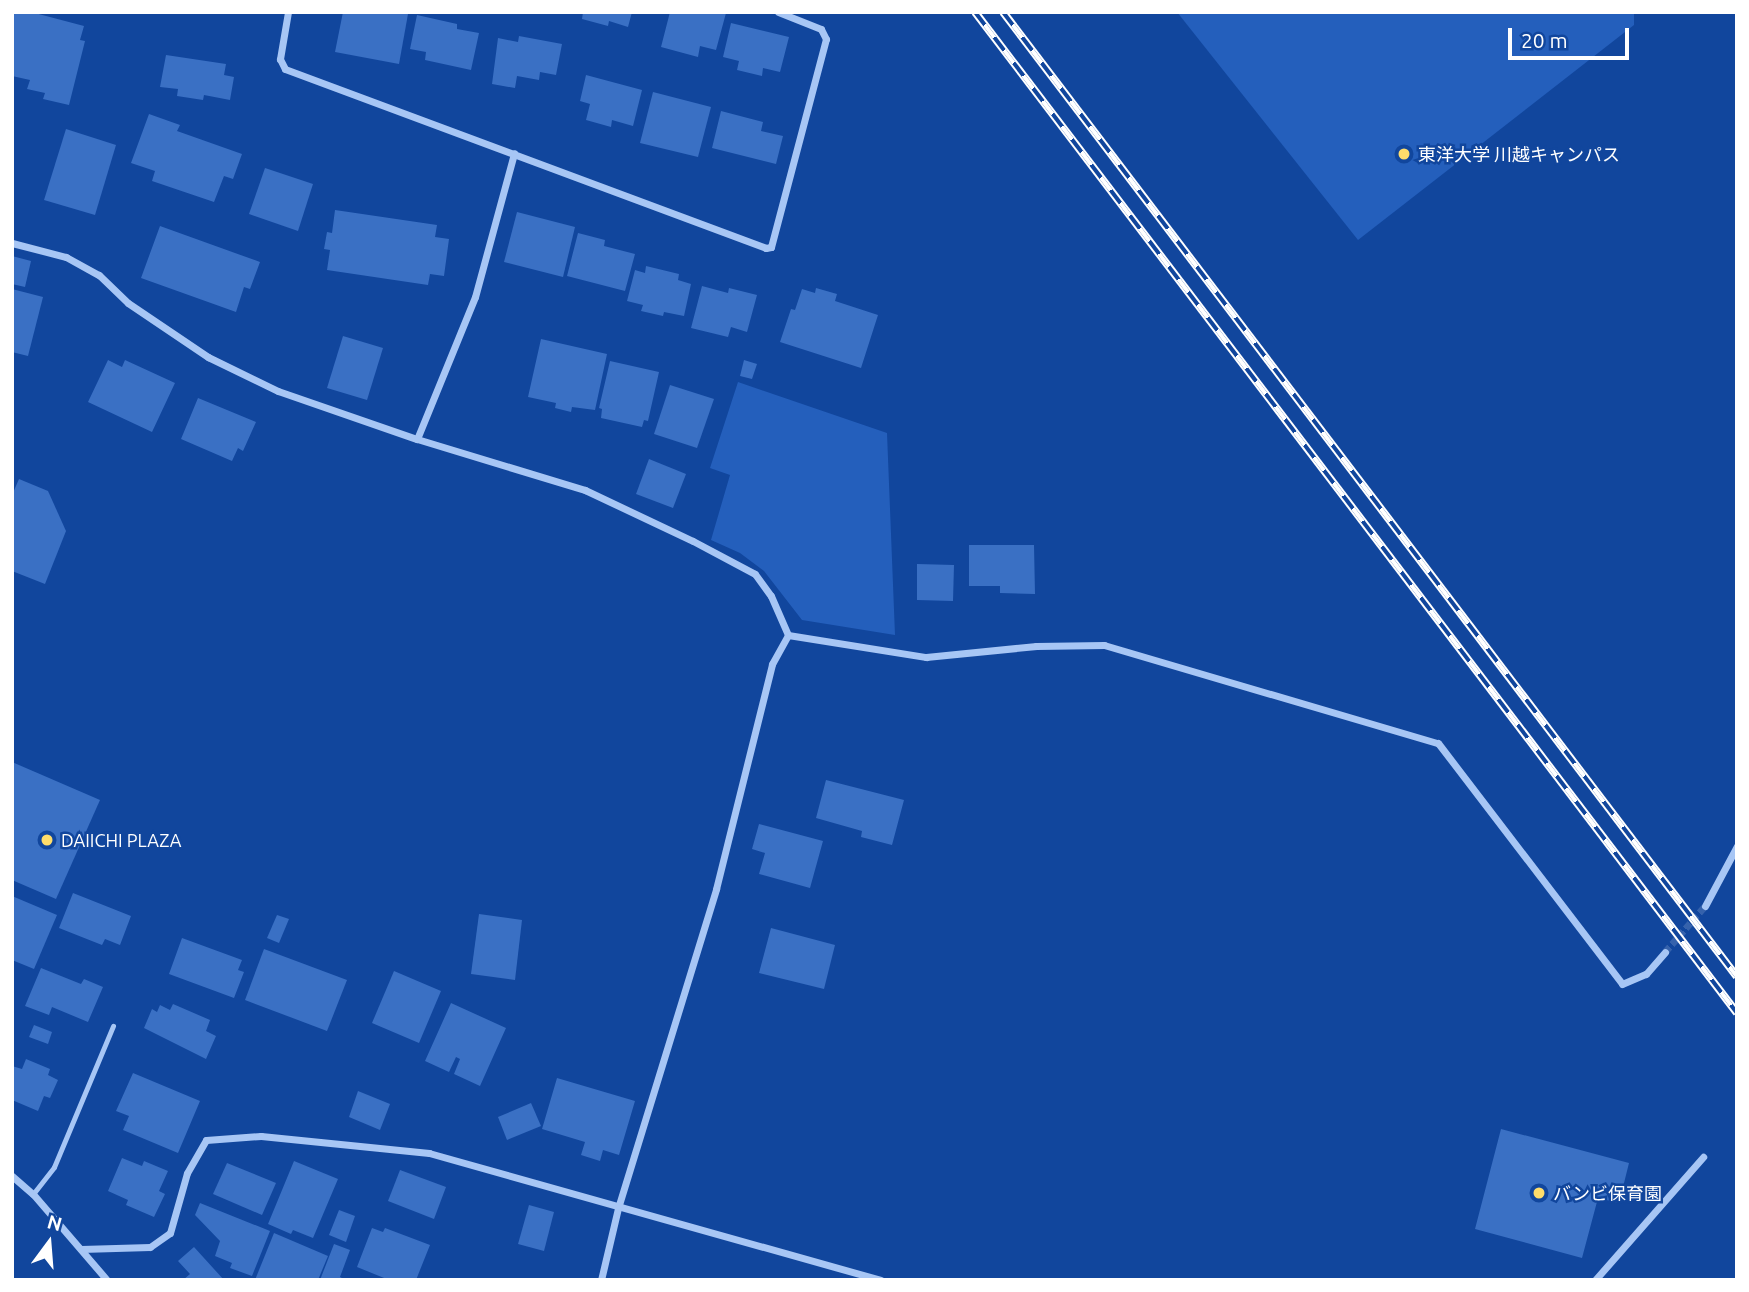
<!DOCTYPE html>
<html>
<head>
<meta charset="utf-8">
<style>
  body { margin:0 }
  #map { position:relative; width:1749px; height:1292px; overflow:hidden; background:#11469d; font-family:Ubuntu,"Noto Sans JP",sans-serif }
  div>[style] { position:absolute }
  .green>* { inset:0; background:#245fbc }
  .building>* { inset:0; background:#3a70c4 }
  .street-tunnel>* { height:7px; margin-top:-3.5px; transform-origin:0; background:repeating-linear-gradient(90deg,#3562ac 0 7px,transparent 0 10.5px) }
  .lane>* { height:5px; margin:-2.5px; padding:0 2.5px; transform-origin:2.5px; border-radius:2.5px; background:#a7c6f5 }
  .street>* { height:7px; margin:-3.5px; padding:0 3.5px; transform-origin:3.5px; border-radius:3.5px; background:#a7c6f5 }
  .rail>* { height:8px; margin-top:-4px; transform-origin:0; background:repeating-linear-gradient(90deg,#11469d 0 16px,#fff 0 32px); box-sizing:border-box; border-block:2px solid #fff }
  .dots>* { width:19px; height:19px; translate:-50% -50%; box-sizing:border-box; border:4px solid #11469d; border-radius:50% }
  span { translate:-50% -50%; white-space:nowrap; text-align:center; line-height:1.15; -webkit-text-stroke:5px #11469d; paint-order:stroke }
  .poi-label { font-size:18px; color:#fff }
  .left { translate:0 -50%; text-align:left }
  .frame { position:absolute; inset:0; border:14px solid #fff; pointer-events:none }
  .north { position:absolute; left:14px; top:1208px; width:70px; height:70px; -webkit-text-stroke:5px #11469d; paint-order:stroke; rotate:16deg; font-size:19px; font-weight:700; line-height:28px; text-align:center; color:#fff }
  .north::after { content:''; display:block; margin:auto; width:24px; height:32px; background:#fff; clip-path:polygon(50% 0,100% 100%,50% 72%,0 100%) }
  .scale { position:absolute; left:1508px; top:28px; width:121px; height:32px; box-sizing:border-box; border:4px solid #fff; border-top:0; padding-left:9px; font-size:21px; line-height:24px; white-space:nowrap; color:#fff; -webkit-text-stroke:5px #11469d; paint-order:stroke }
</style>
</head>
<body>
<div id="map">
  <div class="green">
    <div style="clip-path:polygon(1177px 12px,1634px 12px,1634px 25px,1358px 240px)"></div>
    <div style="clip-path:polygon(738px 382px,887px 433px,895px 635px,802px 620px,764px 571px,740px 553px,711px 540px,730px 475px,710px 468px)"></div>
  </div>
  <div class="building">
    <div style="clip-path:polygon(12px 12px,31px 12px,84px 26px,80px 40px,85px 41px,69px 105px,43px 99px,45px 93px,27px 89px,30px 80px,12px 76px)"></div>
    <div style="clip-path:polygon(343px 12px,408px 14px,399px 64px,335px 52px)"></div>
    <div style="clip-path:polygon(583px 12px,632px 12px,628px 27px,609px 21px,608px 26px,582px 19px)"></div>
    <div style="clip-path:polygon(670px 12px,726px 13px,716px 50px,700px 46px,698px 57px,661px 47px)"></div>
    <div style="clip-path:polygon(417px 15px,457px 24px,457px 29px,479px 33px,471px 70px,425px 60px,426px 52px,410px 49px)"></div>
    <div style="clip-path:polygon(731px 23px,789px 37px,780px 72px,763px 68px,762px 76px,737px 70px,739px 61px,723px 57px)"></div>
    <div style="clip-path:polygon(519px 36px,562px 44px,556px 75px,540px 72px,539px 80px,517px 76px,515px 88px,492px 84px,498px 38px,518px 42px)"></div>
    <div style="clip-path:polygon(166px 55px,226px 64px,224px 75px,234px 77px,230px 100px,204px 95px,203px 100px,177px 96px,178px 89px,160px 87px)"></div>
    <div style="clip-path:polygon(586px 75px,642px 90px,633px 126px,612px 120px,611px 127px,586px 120px,590px 104px,580px 101px)"></div>
    <div style="clip-path:polygon(653px 92px,711px 107px,698px 157px,640px 143px)"></div>
    <div style="clip-path:polygon(721px 111px,763px 122px,761px 131px,783px 136px,776px 164px,712px 148px)"></div>
    <div style="clip-path:polygon(149px 114px,180px 125px,177px 131px,242px 154px,233px 179px,224px 176px,214px 202px,152px 181px,155px 171px,131px 163px)"></div>
    <div style="clip-path:polygon(66px 129px,116px 145px,95px 215px,44px 200px)"></div>
    <div style="clip-path:polygon(265px 168px,313px 184px,298px 231px,249px 214px)"></div>
    <div style="clip-path:polygon(335px 210px,437px 225px,435px 237px,449px 239px,444px 276px,430px 274px,428px 285px,327px 270px,330px 250px,324px 249px,327px 232px,332px 233px)"></div>
    <div style="clip-path:polygon(517px 212px,575px 227px,563px 277px,504px 262px)"></div>
    <div style="clip-path:polygon(160px 226px,260px 262px,250px 289px,244px 287px,236px 312px,141px 278px)"></div>
    <div style="clip-path:polygon(578px 233px,605px 240px,604px 246px,635px 254px,625px 291px,567px 276px)"></div>
    <div style="clip-path:polygon(12px 256px,31px 261px,25px 287px,12px 284px)"></div>
    <div style="clip-path:polygon(646px 266px,679px 274px,678px 280px,691px 284px,684px 316px,664px 312px,663px 316px,641px 311px,643px 305px,627px 301px,635px 270px,645px 273px)"></div>
    <div style="clip-path:polygon(702px 286px,728px 293px,729px 288px,757px 295px,747px 332px,731px 327px,728px 337px,691px 328px)"></div>
    <div style="clip-path:polygon(816px 288px,837px 294px,835px 301px,878px 315px,861px 368px,780px 342px,791px 309px,795px 310px,802px 289px,815px 293px)"></div>
    <div style="clip-path:polygon(12px 289px,43px 297px,28px 356px,12px 352px)"></div>
    <div style="clip-path:polygon(343px 336px,383px 348px,367px 400px,327px 388px)"></div>
    <div style="clip-path:polygon(541px 339px,607px 354px,595px 410px,572px 407px,571px 412px,555px 408px,556px 403px,528px 397px)"></div>
    <div style="clip-path:polygon(108px 360px,122px 367px,125px 360px,175px 383px,152px 432px,88px 402px)"></div>
    <div style="clip-path:polygon(744px 360px,757px 364px,752px 379px,740px 376px)"></div>
    <div style="clip-path:polygon(610px 361px,659px 372px,648px 421px,644px 420px,642px 427px,601px 418px,602px 409px,599px 408px)"></div>
    <div style="clip-path:polygon(670px 385px,714px 399px,697px 448px,654px 434px)"></div>
    <div style="clip-path:polygon(198px 398px,256px 422px,243px 451px,238px 448px,232px 461px,181px 439px)"></div>
    <div style="clip-path:polygon(649px 459px,686px 474px,673px 508px,636px 494px)"></div>
    <div style="clip-path:polygon(19px 479px,48px 491px,66px 531px,45px 584px,12px 571px,12px 495px)"></div>
    <div style="clip-path:polygon(969px 545px,1034px 545px,1035px 594px,1000px 593px,1000px 586px,969px 586px)"></div>
    <div style="clip-path:polygon(917px 564px,954px 565px,953px 601px,917px 600px)"></div>
    <div style="clip-path:polygon(12px 762px,100px 800px,56px 899px,12px 880px)"></div>
    <div style="clip-path:polygon(826px 780px,904px 800px,892px 845px,861px 837px,862px 831px,816px 818px)"></div>
    <div style="clip-path:polygon(759px 824px,823px 841px,810px 888px,759px 874px,765px 853px,752px 849px)"></div>
    <div style="clip-path:polygon(73px 893px,131px 916px,120px 945px,105px 939px,102px 945px,59px 928px)"></div>
    <div style="clip-path:polygon(12px 896px,57px 915px,34px 969px,12px 960px)"></div>
    <div style="clip-path:polygon(479px 914px,522px 920px,515px 980px,471px 974px)"></div>
    <div style="clip-path:polygon(277px 915px,289px 919px,279px 943px,267px 938px)"></div>
    <div style="clip-path:polygon(771px 928px,835px 945px,824px 989px,759px 973px)"></div>
    <div style="clip-path:polygon(182px 938px,242px 960px,238px 970px,244px 972px,234px 998px,169px 974px)"></div>
    <div style="clip-path:polygon(264px 949px,347px 980px,327px 1031px,245px 1000px)"></div>
    <div style="clip-path:polygon(41px 968px,81px 984px,84px 979px,103px 987px,88px 1022px,52px 1007px,49px 1015px,25px 1006px)"></div>
    <div style="clip-path:polygon(394px 971px,441px 991px,419px 1043px,372px 1023px)"></div>
    <div style="clip-path:polygon(451px 1003px,506px 1028px,480px 1086px,454px 1074px,460px 1059px,456px 1057px,449px 1072px,425px 1061px)"></div>
    <div style="clip-path:polygon(173px 1004px,210px 1020px,206px 1031px,216px 1036px,206px 1059px,144px 1028px,152px 1009px,157px 1012px,160px 1005px,170px 1010px)"></div>
    <div style="clip-path:polygon(34px 1025px,52px 1032px,48px 1044px,29px 1037px)"></div>
    <div style="clip-path:polygon(26px 1059px,50px 1069px,48px 1075px,58px 1080px,50px 1098px,44px 1096px,38px 1111px,12px 1100px,12px 1066px,22px 1069px)"></div>
    <div style="clip-path:polygon(133px 1073px,200px 1101px,178px 1153px,123px 1130px,129px 1116px,116px 1111px)"></div>
    <div style="clip-path:polygon(557px 1078px,635px 1101px,619px 1155px,603px 1150px,600px 1161px,581px 1155px,585px 1142px,542px 1129px)"></div>
    <div style="clip-path:polygon(358px 1091px,390px 1104px,380px 1130px,349px 1117px)"></div>
    <div style="clip-path:polygon(531px 1103px,541px 1126px,507px 1140px,498px 1117px)"></div>
    <div style="clip-path:polygon(1501px 1129px,1629px 1163px,1619px 1203px,1598px 1198px,1582px 1258px,1475px 1229px)"></div>
    <div style="clip-path:polygon(122px 1158px,142px 1166px,144px 1161px,168px 1171px,159px 1191px,165px 1194px,154px 1217px,126px 1205px,128px 1200px,108px 1191px)"></div>
    <div style="clip-path:polygon(294px 1161px,338px 1179px,313px 1238px,293px 1230px,291px 1234px,268px 1224px)"></div>
    <div style="clip-path:polygon(227px 1163px,276px 1183px,262px 1215px,213px 1194px)"></div>
    <div style="clip-path:polygon(400px 1170px,446px 1187px,434px 1219px,388px 1201px)"></div>
    <div style="clip-path:polygon(200px 1203px,270px 1231px,252px 1276px,230px 1268px,232px 1263px,215px 1256px,220px 1241px,195px 1215px)"></div>
    <div style="clip-path:polygon(529px 1205px,554px 1212px,544px 1251px,518px 1244px)"></div>
    <div style="clip-path:polygon(339px 1210px,355px 1216px,346px 1242px,329px 1235px)"></div>
    <div style="clip-path:polygon(372px 1228px,383px 1232px,385px 1228px,430px 1245px,416px 1280px,389px 1280px,357px 1267px)"></div>
    <div style="clip-path:polygon(274px 1233px,328px 1256px,318px 1280px,255px 1280px)"></div>
    <div style="clip-path:polygon(334px 1244px,350px 1250px,340px 1277px,346px 1280px,320px 1280px)"></div>
    <div style="clip-path:polygon(194px 1247px,224px 1280px,183px 1280px,190px 1274px,178px 1261px)"></div>
  </div>
  <div class="street-tunnel">
    <div style="left:1665px;top:952px;width:61px;rotate:-49deg"></div>
  </div>
  <div class="lane">
    <div style="left:33px;top:1194px;width:34px;rotate:-52deg"></div>
    <div style="left:54px;top:1167px;width:153px;rotate:-67.3deg"></div>
  </div>
  <div class="street">
    <div style="left:288px;top:12px;width:48px;rotate:99.7deg"></div>
    <div style="left:280px;top:59px;width:11px;rotate:63deg"></div>
    <div style="left:285px;top:69px;width:513px;rotate:20.41deg"></div>
    <div style="left:766px;top:248px;width:5px;rotate:-11deg"></div>
    <div style="left:771px;top:247px;width:215px;rotate:-75.2deg"></div>
    <div style="left:826px;top:39px;width:11px;rotate:-117deg"></div>
    <div style="left:821px;top:29px;width:46px;rotate:-158.4deg"></div>
    <div style="left:12px;top:243px;width:56px;rotate:14.5deg"></div>
    <div style="left:66px;top:257px;width:38px;rotate:29deg"></div>
    <div style="left:99px;top:275px;width:40px;rotate:44deg"></div>
    <div style="left:128px;top:303px;width:97px;rotate:34deg"></div>
    <div style="left:208px;top:357px;width:78px;rotate:25.9deg"></div>
    <div style="left:278px;top:391px;width:147px;rotate:19.1deg"></div>
    <div style="left:417px;top:439px;width:176px;rotate:16.9deg"></div>
    <div style="left:585px;top:490px;width:119px;rotate:25.3deg"></div>
    <div style="left:693px;top:541px;width:70px;rotate:28deg"></div>
    <div style="left:755px;top:574px;width:27px;rotate:54deg"></div>
    <div style="left:771px;top:596px;width:43px;rotate:66.4deg"></div>
    <div style="left:417px;top:439px;width:153px;rotate:-67.8deg"></div>
    <div style="left:475px;top:297px;width:149px;rotate:-74.8deg"></div>
    <div style="left:1705px;top:906px;width:68px;rotate:-61.9deg"></div>
    <div style="left:12px;top:1176px;width:28px;rotate:41deg"></div>
    <div style="left:33px;top:1194px;width:113px;rotate:49.3deg"></div>
    <div style="left:81px;top:1249px;width:69px;rotate:-1.7deg"></div>
    <div style="left:150px;top:1247px;width:24px;rotate:-35deg"></div>
    <div style="left:170px;top:1233px;width:62px;rotate:-74.2deg"></div>
    <div style="left:187px;top:1173px;width:38px;rotate:-60deg"></div>
    <div style="left:206px;top:1140px;width:55px;rotate:-4.2deg"></div>
    <div style="left:261px;top:1136px;width:169px;rotate:5.8deg"></div>
    <div style="left:429px;top:1153px;width:469px;rotate:15.7deg"></div>
    <div style="left:601px;top:1280px;width:74px;rotate:-76.7deg"></div>
    <div style="left:618px;top:1208px;width:334px;rotate:-72.9deg"></div>
    <div style="left:716px;top:889px;width:232px;rotate:-76deg"></div>
    <div style="left:772px;top:664px;width:33px;rotate:-61deg"></div>
    <div style="left:788px;top:635px;width:140px;rotate:9.1deg"></div>
    <div style="left:926px;top:657px;width:111px;rotate:-5.7deg"></div>
    <div style="left:1036px;top:646px;width:68px;rotate:-0.8deg"></div>
    <div style="left:1104px;top:645px;width:348px;rotate:16.4deg"></div>
    <div style="left:1438px;top:743px;width:303px;rotate:52.6deg"></div>
    <div style="left:1622px;top:984px;width:26px;rotate:-23deg"></div>
    <div style="left:1646px;top:974px;width:29px;rotate:-49deg"></div>
    <div style="left:1595px;top:1280px;width:164px;rotate:-48.7deg"></div>
  </div>
  <div class="rail">
    <div style="left:975px;top:12px;width:1258px;rotate:52.72deg"></div>
    <div style="left:1003px;top:12px;width:1212px;rotate:52.74deg"></div>
  </div>
  <div class="dots">
    <div style="left:1404px;top:154px;background:#ffdd6b"></div>
    <div style="left:47px;top:840px;background:#ffdd6b"></div>
    <div style="left:1539px;top:1193px;background:#ffdd6b"></div>
  </div>
  <div class="poi-label">
    <span class="left" style="left:1418px;top:154px">東洋大学 川越キャンパス</span>
    <span class="left" style="left:61px;top:840px">DAIICHI PLAZA</span>
    <span class="left" style="left:1553px;top:1193px">バンビ保育園</span>
  </div>
  <div class="frame"></div>
  <div class="north">N</div>
  <div class="scale">20 m</div>
</div>
</body>
</html>
